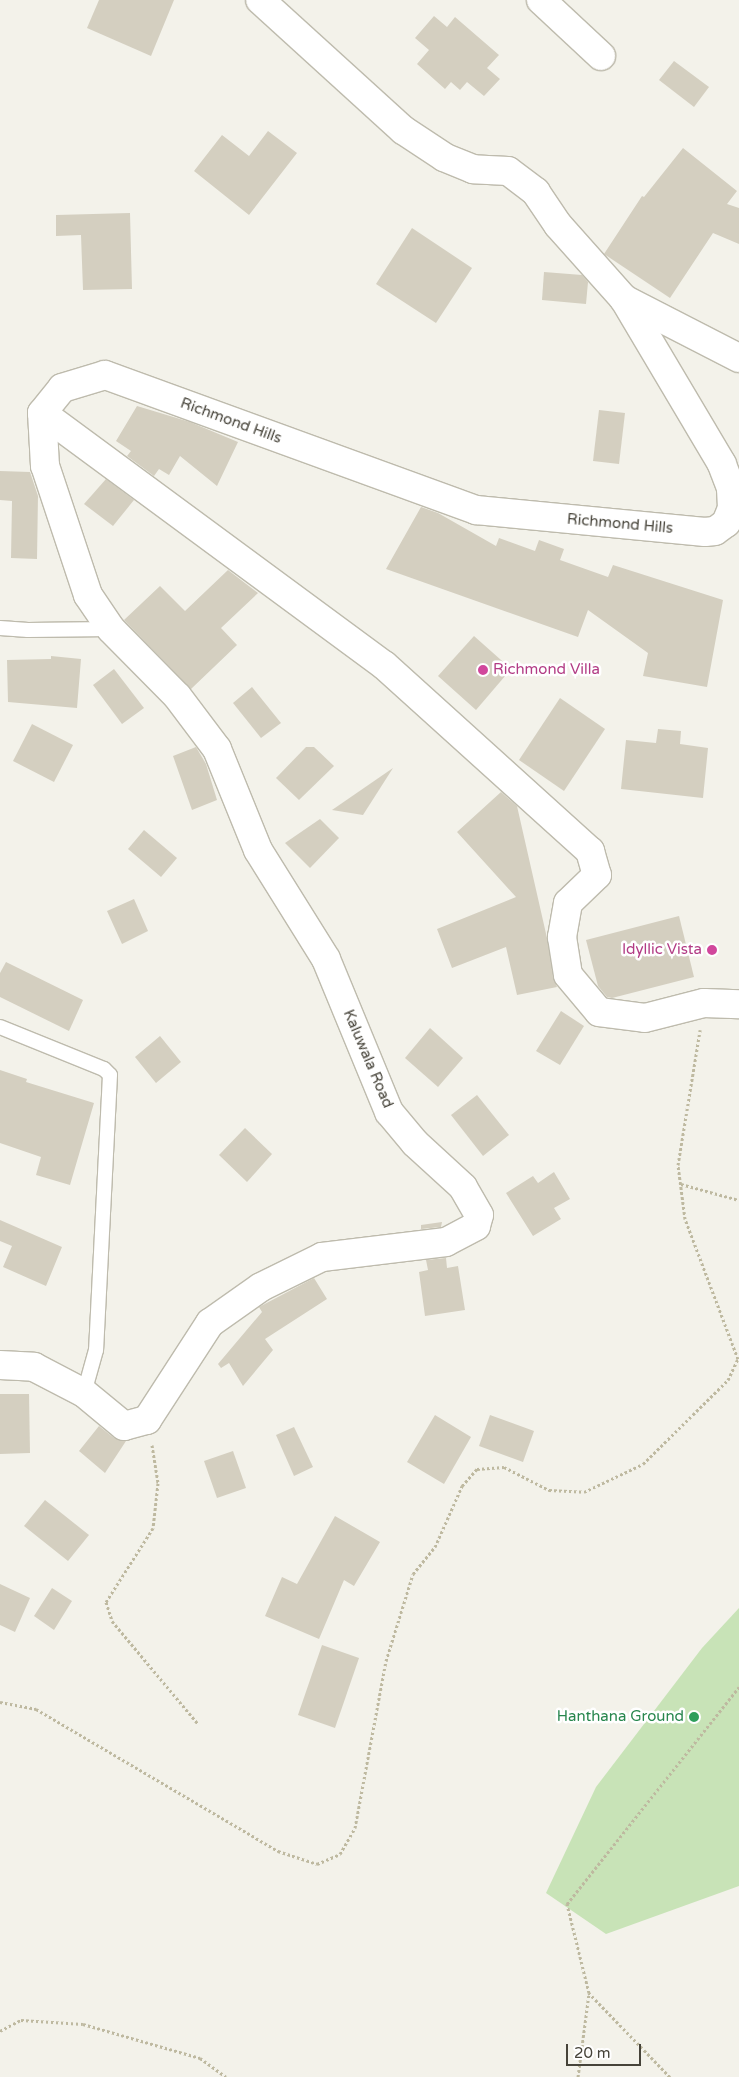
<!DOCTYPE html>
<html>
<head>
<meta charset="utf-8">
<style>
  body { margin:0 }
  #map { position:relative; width:739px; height:2077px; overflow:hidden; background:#f3f2ea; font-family:"Varela Round",sans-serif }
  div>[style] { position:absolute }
  .green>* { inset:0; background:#c8e3b7 }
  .building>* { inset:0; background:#d4cfc0 }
  .path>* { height:3px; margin-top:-1.5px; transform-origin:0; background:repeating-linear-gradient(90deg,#beb9a0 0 2.5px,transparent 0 5px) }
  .roads { filter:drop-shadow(1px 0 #bebbad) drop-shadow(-1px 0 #bebbad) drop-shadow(0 1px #bebbad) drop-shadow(0 -1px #bebbad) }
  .service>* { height:14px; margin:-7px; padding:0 7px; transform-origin:7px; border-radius:7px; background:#fff }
  .minor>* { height:28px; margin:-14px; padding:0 14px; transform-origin:14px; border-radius:14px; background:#fff }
  .dots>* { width:14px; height:14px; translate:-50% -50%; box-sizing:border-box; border:2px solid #fff; border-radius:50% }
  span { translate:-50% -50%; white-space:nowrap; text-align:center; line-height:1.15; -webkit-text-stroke:5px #fff; paint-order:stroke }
  .street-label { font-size:15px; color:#464339 }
  .hotel-label { font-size:15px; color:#b23c85 }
  .left { translate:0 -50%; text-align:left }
  .right { translate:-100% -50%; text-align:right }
  .leisure-label { font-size:15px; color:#27864d }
  .scale { position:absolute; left:566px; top:2044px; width:75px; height:22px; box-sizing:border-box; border:2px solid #464339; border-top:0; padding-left:6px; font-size:15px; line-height:18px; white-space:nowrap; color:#464339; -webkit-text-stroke:4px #fff; paint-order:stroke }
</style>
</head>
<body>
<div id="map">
  <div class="green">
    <div style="clip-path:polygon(739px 1608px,739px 1886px,606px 1934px,546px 1893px,596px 1787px,702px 1648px)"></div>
  </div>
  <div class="building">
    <div style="clip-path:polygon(99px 0,174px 0,151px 56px,87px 28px)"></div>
    <div style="clip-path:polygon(434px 16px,447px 27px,455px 17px,499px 55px,487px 68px,500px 79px,484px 96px,467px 82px,460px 90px,451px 82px,445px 89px,417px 64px,429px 50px,415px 38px)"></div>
    <div style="clip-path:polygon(674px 61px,709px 87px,694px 107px,659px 80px)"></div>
    <div style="clip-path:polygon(268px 131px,297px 153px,249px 215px,194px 171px,222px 135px,249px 156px)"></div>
    <div style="clip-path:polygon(683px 148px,737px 191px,727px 204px,739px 208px,739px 244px,713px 233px,670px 298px,604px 254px,642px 196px,644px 197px)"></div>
    <div style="clip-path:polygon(130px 213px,132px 289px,83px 290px,81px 235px,56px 236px,56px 215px)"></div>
    <div style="clip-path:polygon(412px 228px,472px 268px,436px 323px,376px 284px)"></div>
    <div style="clip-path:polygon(544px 272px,582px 275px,588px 282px,586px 304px,542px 300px)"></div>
    <div style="clip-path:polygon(137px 406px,190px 422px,238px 442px,217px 486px,180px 456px,169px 475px,159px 469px,154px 476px,127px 456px,131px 451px,116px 441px)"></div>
    <div style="clip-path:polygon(599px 410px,625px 413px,619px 464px,593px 461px)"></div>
    <div style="clip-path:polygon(0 471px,30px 472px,38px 496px,37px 559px,11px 558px,12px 501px,0 500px)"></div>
    <div style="clip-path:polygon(106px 479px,134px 500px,113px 526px,84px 504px)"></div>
    <div style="clip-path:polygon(421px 507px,438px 513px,496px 546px,499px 538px,535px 551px,539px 540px,564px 549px,560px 560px,608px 577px,613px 565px,723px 600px,707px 687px,643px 676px,648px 653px,588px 610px,578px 637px,386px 569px)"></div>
    <div style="clip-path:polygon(228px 570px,258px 593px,221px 628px,237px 645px,191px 689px,124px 620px,160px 586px,185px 611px)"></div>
    <div style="clip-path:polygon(474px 636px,511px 669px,476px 710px,438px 676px)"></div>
    <div style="clip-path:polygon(51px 656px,81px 659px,77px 708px,8px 702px,7px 660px,51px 659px)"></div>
    <div style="clip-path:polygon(114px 669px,144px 708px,122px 724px,93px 685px)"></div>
    <div style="clip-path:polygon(252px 687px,281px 723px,261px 738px,233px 703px)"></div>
    <div style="clip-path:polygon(560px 698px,605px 729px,564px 791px,519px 760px)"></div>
    <div style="clip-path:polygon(32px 724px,73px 745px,54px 782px,13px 761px)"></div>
    <div style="clip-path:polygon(658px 729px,681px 731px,680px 744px,708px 748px,703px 798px,621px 789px,626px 740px,656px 743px)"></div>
    <div style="clip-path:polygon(196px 747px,206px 764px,217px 800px,192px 810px,173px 756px)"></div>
    <div style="clip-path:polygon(306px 747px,314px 747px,334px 766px,299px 800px,276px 778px)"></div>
    <div style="clip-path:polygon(393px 768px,363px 815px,332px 810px)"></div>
    <div style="clip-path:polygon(501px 792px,517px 806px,547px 938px,553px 977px,557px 987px,517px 995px,506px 947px,452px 968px,437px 929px,516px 897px,457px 832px)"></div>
    <div style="clip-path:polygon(320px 819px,339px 838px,310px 868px,285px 843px)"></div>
    <div style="clip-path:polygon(144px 830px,177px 858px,161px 877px,128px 849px)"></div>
    <div style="clip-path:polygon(134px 899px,148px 931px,122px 944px,107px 911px)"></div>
    <div style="clip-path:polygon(679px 916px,694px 977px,612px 998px,607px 997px,598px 986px,586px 940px)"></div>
    <div style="clip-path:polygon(6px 962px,83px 1000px,69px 1031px,0 997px,0 973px)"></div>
    <div style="clip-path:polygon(561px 1011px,584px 1026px,560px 1065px,536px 1051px)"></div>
    <div style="clip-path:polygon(430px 1028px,463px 1058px,438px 1087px,405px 1058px)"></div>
    <div style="clip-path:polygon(160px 1036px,181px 1062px,156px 1083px,135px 1057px)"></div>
    <div style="clip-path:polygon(0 1070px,27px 1079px,26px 1082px,94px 1103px,70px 1185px,36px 1175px,41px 1157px,0 1143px)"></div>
    <div style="clip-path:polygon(477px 1095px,509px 1135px,483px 1156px,451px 1115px)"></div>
    <div style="clip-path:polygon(245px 1128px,272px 1154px,247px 1182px,219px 1155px)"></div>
    <div style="clip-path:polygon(554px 1172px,570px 1199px,554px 1208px,561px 1219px,533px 1236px,506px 1193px,533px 1176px,538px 1183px)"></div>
    <div style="clip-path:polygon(0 1220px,62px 1247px,46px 1286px,3px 1267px,12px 1246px,0 1241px)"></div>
    <div style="clip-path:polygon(442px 1222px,441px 1227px,421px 1229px,421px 1225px)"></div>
    <div style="clip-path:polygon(446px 1258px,447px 1268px,458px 1266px,465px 1310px,425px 1316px,419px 1272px,428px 1270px,426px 1260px)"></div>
    <div style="clip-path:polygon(314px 1278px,327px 1299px,265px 1339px,273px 1350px,243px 1386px,229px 1363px,221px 1368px,218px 1364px,262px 1312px,259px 1307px)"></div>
    <div style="clip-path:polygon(0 1394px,29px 1394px,30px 1453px,0 1454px)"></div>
    <div style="clip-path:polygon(435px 1415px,471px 1437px,444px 1484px,407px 1462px)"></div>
    <div style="clip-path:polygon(490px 1415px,534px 1431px,523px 1462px,479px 1446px)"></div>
    <div style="clip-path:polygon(99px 1426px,114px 1438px,126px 1441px,105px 1473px,79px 1451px)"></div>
    <div style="clip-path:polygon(294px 1427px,313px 1467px,294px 1476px,276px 1435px)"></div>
    <div style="clip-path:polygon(233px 1451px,246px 1488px,217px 1498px,204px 1461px)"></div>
    <div style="clip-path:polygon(45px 1500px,89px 1535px,68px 1561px,24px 1526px)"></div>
    <div style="clip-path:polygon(335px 1516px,380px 1542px,354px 1586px,344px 1580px,319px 1639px,265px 1616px,282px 1577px,297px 1584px)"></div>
    <div style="clip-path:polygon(0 1584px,30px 1598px,15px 1632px,0 1625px)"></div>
    <div style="clip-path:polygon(52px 1588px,72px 1601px,54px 1630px,34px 1616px)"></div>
    <div style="clip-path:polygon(322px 1645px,359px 1658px,335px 1728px,298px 1715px)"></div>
  </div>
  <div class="path">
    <div style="left:681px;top:1184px;width:60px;rotate:15.4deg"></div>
    <div style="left:152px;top:1445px;width:38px;rotate:81deg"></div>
    <div style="left:158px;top:1483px;width:45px;rotate:96.3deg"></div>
    <div style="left:153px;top:1528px;width:88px;rotate:122.4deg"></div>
    <div style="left:106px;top:1602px;width:20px;rotate:72deg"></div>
    <div style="left:112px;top:1621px;width:134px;rotate:50.1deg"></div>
    <div style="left:0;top:1702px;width:37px;rotate:11deg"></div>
    <div style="left:36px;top:1709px;width:281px;rotate:30.4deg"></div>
    <div style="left:278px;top:1851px;width:41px;rotate:18.4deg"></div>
    <div style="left:317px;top:1864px;width:25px;rotate:-23deg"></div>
    <div style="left:340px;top:1854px;width:30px;rotate:-60deg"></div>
    <div style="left:355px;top:1828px;width:170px;rotate:-79.5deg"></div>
    <div style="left:386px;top:1661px;width:91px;rotate:-72.8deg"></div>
    <div style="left:413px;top:1574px;width:35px;rotate:-51deg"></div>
    <div style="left:435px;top:1547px;width:67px;rotate:-66.1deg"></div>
    <div style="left:462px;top:1486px;width:23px;rotate:-49deg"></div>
    <div style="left:477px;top:1469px;width:27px;rotate:-4deg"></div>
    <div style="left:504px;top:1467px;width:51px;rotate:27.1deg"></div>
    <div style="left:549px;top:1490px;width:35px;rotate:3deg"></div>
    <div style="left:584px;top:1492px;width:65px;rotate:-25.4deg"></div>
    <div style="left:643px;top:1464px;width:120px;rotate:-44.7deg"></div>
    <div style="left:728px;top:1380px;width:23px;rotate:-65deg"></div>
    <div style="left:738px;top:1359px;width:150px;rotate:-110.7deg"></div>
    <div style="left:685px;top:1219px;width:54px;rotate:-97.4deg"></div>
    <div style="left:678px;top:1165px;width:137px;rotate:-80.7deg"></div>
    <div style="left:0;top:2031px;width:24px;rotate:-28deg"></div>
    <div style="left:21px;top:2020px;width:62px;rotate:3.7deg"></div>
    <div style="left:83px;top:2024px;width:122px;rotate:16.2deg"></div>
    <div style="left:200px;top:2058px;width:32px;rotate:36deg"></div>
    <div style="left:578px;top:2077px;width:85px;rotate:-82.5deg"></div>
    <div style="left:670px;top:2077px;width:117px;rotate:-134deg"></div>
    <div style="left:589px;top:1993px;width:92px;rotate:-103.9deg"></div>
    <div style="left:567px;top:1904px;width:277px;rotate:-51.6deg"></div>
  </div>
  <div class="roads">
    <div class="service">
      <div style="left:0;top:628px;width:28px;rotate:4deg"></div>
      <div style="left:28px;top:630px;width:83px;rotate:-0.7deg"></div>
      <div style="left:0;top:1027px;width:112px;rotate:22deg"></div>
      <div style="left:104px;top:1069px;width:8px;rotate:45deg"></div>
      <div style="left:110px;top:1075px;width:275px;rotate:92.9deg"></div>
      <div style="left:96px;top:1350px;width:45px;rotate:105.6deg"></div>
    </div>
    <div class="minor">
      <div style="left:541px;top:0;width:82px;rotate:43deg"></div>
      <div style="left:624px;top:299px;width:129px;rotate:27.2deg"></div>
      <div style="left:42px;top:413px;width:425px;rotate:36.4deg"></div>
      <div style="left:384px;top:665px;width:278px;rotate:42.1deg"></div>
      <div style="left:590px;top:851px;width:25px;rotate:74deg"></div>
      <div style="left:597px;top:875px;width:40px;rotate:136deg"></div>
      <div style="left:568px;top:903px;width:35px;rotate:100deg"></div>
      <div style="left:562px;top:937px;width:38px;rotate:81deg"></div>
      <div style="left:568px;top:975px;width:48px;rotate:50deg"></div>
      <div style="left:599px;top:1012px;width:46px;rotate:7.4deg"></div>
      <div style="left:645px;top:1018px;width:61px;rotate:-14.3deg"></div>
      <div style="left:704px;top:1003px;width:35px;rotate:2deg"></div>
      <div style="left:0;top:1365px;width:34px;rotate:3deg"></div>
      <div style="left:34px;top:1367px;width:56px;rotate:27.5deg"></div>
      <div style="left:84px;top:1393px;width:52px;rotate:39.5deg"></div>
      <div style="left:124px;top:1426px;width:24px;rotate:-15deg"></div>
      <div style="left:147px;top:1420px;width:116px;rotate:-57deg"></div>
      <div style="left:210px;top:1323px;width:62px;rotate:-35.2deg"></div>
      <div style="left:261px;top:1287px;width:68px;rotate:-26.2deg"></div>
      <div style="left:322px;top:1257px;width:125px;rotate:-6.9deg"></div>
      <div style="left:446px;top:1242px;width:34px;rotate:-28deg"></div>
      <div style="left:476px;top:1226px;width:11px;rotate:-75deg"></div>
      <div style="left:479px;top:1215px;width:32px;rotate:-120deg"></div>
      <div style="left:463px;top:1187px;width:65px;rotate:-137.5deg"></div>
      <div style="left:415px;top:1143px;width:40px;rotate:-130deg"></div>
      <div style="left:389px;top:1112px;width:165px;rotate:-112.4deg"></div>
      <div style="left:326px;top:959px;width:128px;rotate:-122deg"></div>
      <div style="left:258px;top:850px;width:109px;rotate:-112.1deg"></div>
      <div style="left:217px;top:749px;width:66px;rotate:-127deg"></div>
      <div style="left:177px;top:696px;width:94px;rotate:-134.6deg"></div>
      <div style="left:111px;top:629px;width:41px;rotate:-124.1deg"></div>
      <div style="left:88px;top:595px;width:136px;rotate:-108.4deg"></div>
      <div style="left:45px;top:466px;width:53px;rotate:-93.2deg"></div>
      <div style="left:42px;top:413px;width:32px;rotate:-51deg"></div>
      <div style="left:62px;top:388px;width:45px;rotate:-16.8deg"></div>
      <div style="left:105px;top:375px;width:395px;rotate:20deg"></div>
      <div style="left:476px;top:510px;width:230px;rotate:5.5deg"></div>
      <div style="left:705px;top:532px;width:10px;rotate:-6deg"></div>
      <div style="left:715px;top:531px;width:14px;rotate:-36deg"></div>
      <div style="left:726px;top:523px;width:16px;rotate:-68deg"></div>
      <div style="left:732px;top:508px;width:20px;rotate:-93deg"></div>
      <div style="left:731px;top:488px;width:26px;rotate:-111deg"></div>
      <div style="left:722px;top:464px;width:192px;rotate:-120.7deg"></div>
      <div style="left:624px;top:299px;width:99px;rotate:-131.7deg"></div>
      <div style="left:558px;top:225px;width:40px;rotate:-124deg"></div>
      <div style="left:536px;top:192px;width:35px;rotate:-143deg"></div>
      <div style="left:508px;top:171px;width:35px;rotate:-177deg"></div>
      <div style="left:473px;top:169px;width:31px;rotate:-158deg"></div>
      <div style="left:444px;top:157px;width:49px;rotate:-146.6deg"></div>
      <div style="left:403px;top:130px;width:193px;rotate:-137.7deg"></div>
    </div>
  </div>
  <div class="dots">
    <div style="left:483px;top:670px;background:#d1479c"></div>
    <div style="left:712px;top:950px;background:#d1479c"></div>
    <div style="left:694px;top:1717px;background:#2e9e5b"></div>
  </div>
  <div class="street-label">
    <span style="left:231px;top:421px;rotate:20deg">Richmond Hills</span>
    <span style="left:620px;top:524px;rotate:5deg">Richmond Hills</span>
    <span style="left:368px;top:1059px;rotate:67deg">Kaluwala Road</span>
  </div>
  <div class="hotel-label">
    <span class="left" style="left:493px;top:670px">Richmond Villa</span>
    <span class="right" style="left:702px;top:950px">Idyllic Vista</span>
  </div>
  <div class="leisure-label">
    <span class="right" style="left:684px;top:1717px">Hanthana Ground</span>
  </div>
  <div class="scale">20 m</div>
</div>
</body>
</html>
